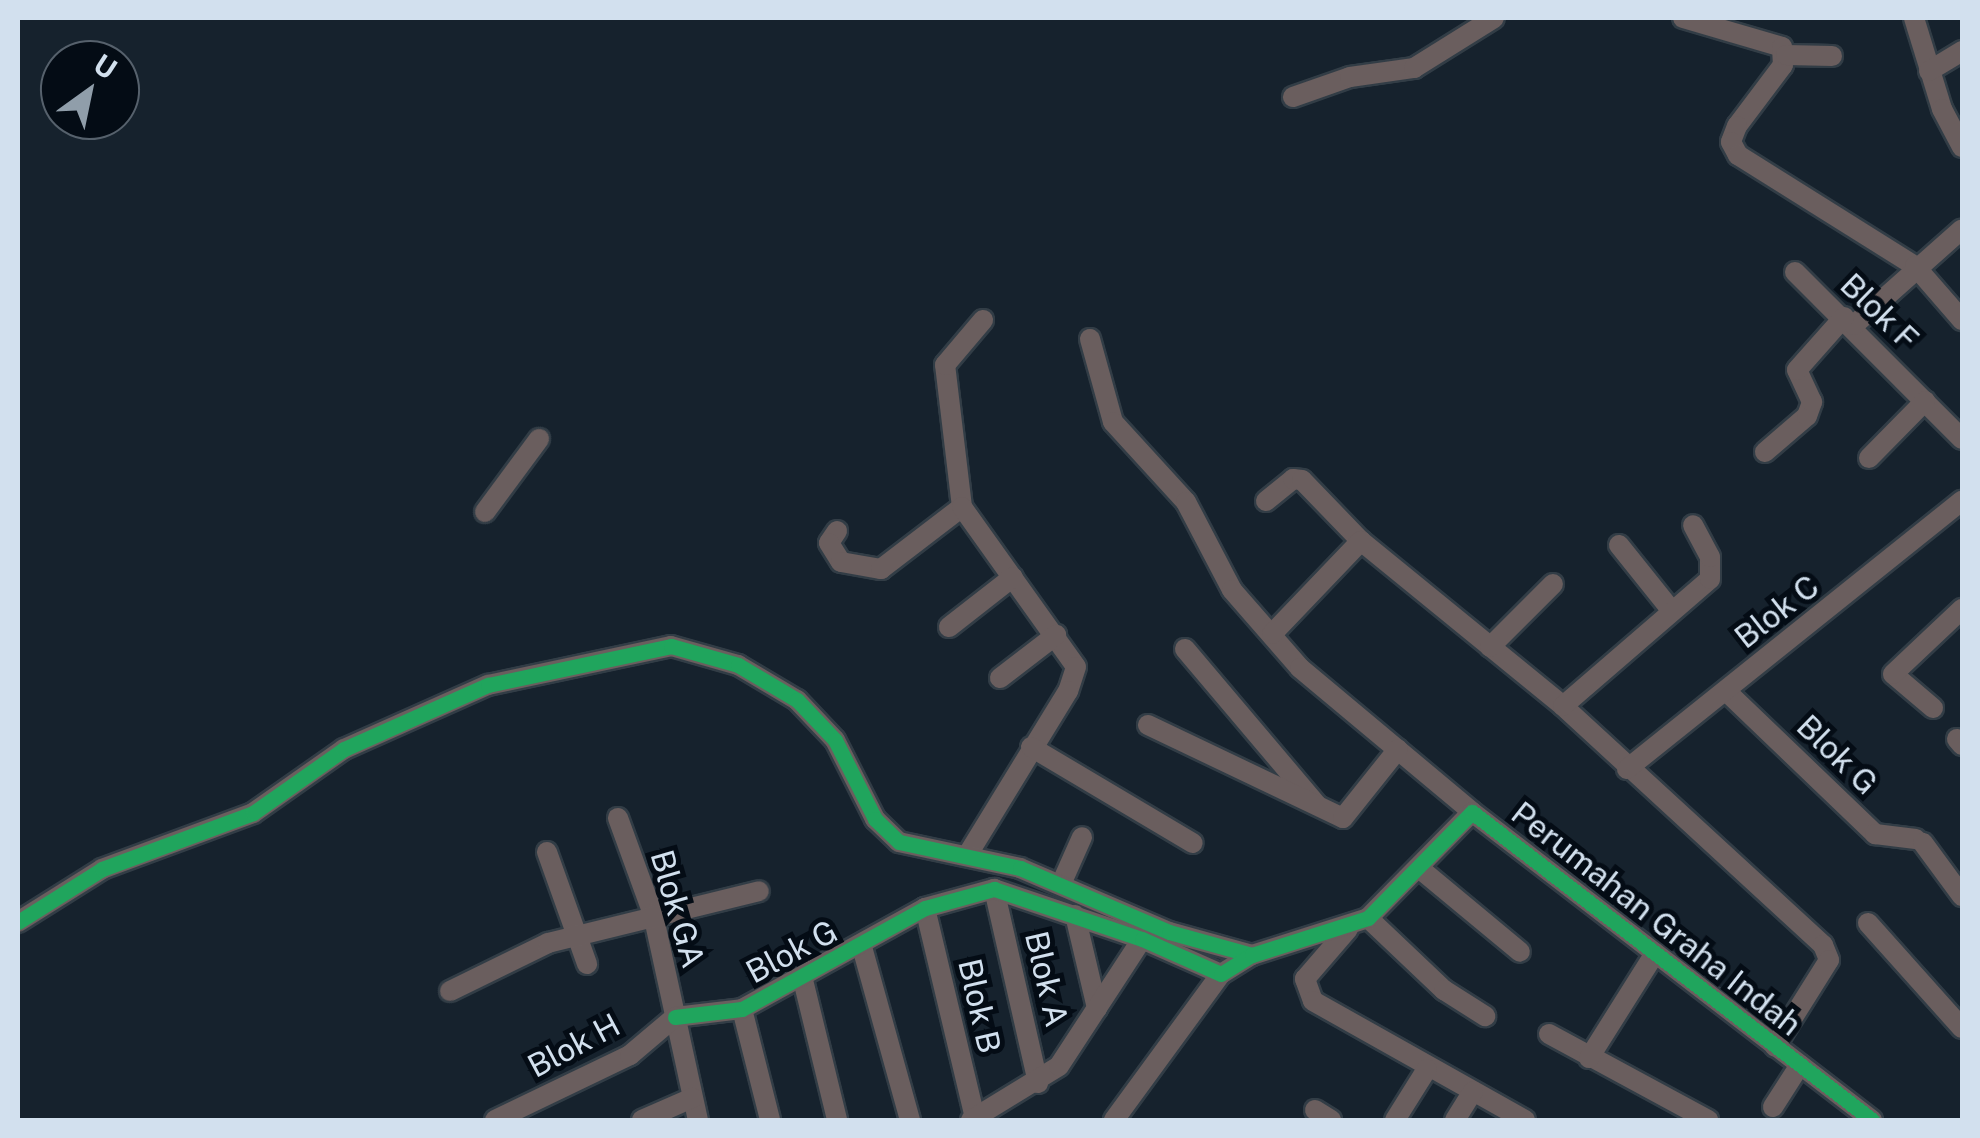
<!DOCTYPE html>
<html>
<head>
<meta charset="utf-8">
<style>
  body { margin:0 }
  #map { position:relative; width:1980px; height:1138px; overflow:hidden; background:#16222d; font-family:"Public Sans",sans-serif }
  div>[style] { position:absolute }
  .roads { filter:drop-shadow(2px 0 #323d46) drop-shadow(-2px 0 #323d46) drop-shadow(0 2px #323d46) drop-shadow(0 -2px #323d46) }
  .minor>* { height:20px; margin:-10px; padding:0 10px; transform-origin:10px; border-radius:10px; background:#6a5e5e }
  .cycleway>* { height:15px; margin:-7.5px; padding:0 7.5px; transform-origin:7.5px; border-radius:7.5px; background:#20a55d }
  span { translate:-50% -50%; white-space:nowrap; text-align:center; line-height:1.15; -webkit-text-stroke:10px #040c15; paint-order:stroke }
  .street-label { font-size:32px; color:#d2e0ee }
  .frame { position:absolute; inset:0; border:20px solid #d2e0ee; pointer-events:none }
  .north { position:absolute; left:40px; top:40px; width:100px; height:100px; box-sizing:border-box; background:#040c15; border:2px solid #56616c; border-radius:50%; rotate:33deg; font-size:28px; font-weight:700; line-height:40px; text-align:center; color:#d2e0ee }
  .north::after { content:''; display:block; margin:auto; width:35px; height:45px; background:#909eaa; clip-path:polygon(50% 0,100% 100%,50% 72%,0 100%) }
</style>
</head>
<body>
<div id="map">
  <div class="roads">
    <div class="minor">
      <div style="left:1683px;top:18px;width:103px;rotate:16.3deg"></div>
      <div style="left:1782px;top:47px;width:18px;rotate:87deg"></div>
      <div style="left:1783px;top:65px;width:76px;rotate:127deg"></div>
      <div style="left:1737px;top:126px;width:17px;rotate:111deg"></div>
      <div style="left:1731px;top:142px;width:15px;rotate:62deg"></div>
      <div style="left:1738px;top:155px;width:209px;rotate:32.1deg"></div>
      <div style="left:1915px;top:266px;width:72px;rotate:49deg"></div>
      <div style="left:1914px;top:18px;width:95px;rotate:72.9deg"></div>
      <div style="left:1942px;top:109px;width:43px;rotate:62.2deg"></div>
      <div style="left:1786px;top:55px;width:46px;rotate:1.2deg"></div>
      <div style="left:1929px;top:71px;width:39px;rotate:-31deg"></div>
      <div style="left:1293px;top:97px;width:60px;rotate:-19.3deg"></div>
      <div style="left:1350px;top:77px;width:65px;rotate:-8deg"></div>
      <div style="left:1414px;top:68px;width:94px;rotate:-32deg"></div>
      <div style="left:1795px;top:272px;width:236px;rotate:45deg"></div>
      <div style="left:1854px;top:325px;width:144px;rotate:-41.6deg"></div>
      <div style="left:1090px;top:339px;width:86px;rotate:74.5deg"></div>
      <div style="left:1113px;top:422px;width:108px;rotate:47.6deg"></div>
      <div style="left:1186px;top:502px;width:99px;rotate:62.4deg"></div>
      <div style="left:1232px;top:590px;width:103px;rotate:48.9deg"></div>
      <div style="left:1300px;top:668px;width:224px;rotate:39.9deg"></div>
      <div style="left:1765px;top:452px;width:55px;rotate:-40.6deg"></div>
      <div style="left:1807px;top:416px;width:15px;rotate:-70deg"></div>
      <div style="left:1812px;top:402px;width:35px;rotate:-115deg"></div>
      <div style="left:1797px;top:370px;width:71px;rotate:-48.4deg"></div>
      <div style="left:1869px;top:458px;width:80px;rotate:-45.5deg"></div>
      <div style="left:1266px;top:501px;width:35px;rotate:-39deg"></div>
      <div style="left:1293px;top:479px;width:9px;rotate:6deg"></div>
      <div style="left:1302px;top:480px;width:85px;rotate:46deg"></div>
      <div style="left:1361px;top:541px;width:261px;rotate:39.2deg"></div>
      <div style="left:1563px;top:706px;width:353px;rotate:42.6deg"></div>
      <div style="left:1823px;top:945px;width:16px;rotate:68deg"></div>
      <div style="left:1829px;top:960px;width:102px;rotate:122.1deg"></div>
      <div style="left:962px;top:507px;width:143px;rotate:-96.8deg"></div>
      <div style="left:945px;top:365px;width:59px;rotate:-49.8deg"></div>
      <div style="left:485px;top:512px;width:91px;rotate:-53.5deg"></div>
      <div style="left:837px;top:531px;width:14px;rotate:124deg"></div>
      <div style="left:829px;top:543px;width:22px;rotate:58deg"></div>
      <div style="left:841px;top:562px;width:41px;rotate:9.9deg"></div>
      <div style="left:881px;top:569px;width:102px;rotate:-37.4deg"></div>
      <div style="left:962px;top:507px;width:196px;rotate:54.5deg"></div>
      <div style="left:1076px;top:667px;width:25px;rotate:108deg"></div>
      <div style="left:1068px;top:691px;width:193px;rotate:121.5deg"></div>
      <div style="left:1619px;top:545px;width:83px;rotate:51.3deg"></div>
      <div style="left:949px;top:627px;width:81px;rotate:-38deg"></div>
      <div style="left:1272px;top:634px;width:129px;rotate:-46.3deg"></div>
      <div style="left:1490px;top:647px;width:89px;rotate:-45deg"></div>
      <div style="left:1185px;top:649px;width:204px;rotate:49.8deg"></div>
      <div style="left:1000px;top:678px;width:71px;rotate:-37.5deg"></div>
      <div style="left:1726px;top:691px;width:207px;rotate:43.8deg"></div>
      <div style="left:1875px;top:834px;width:41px;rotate:7deg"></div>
      <div style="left:1563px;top:706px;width:194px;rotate:-40.8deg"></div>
      <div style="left:1710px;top:579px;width:22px;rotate:-90deg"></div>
      <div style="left:1710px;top:557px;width:36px;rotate:-118deg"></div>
      <div style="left:1933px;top:708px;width:52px;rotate:-139.6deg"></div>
      <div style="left:1893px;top:674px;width:95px;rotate:-43.3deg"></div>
      <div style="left:1148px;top:725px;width:216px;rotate:25.5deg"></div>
      <div style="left:1343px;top:818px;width:88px;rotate:-51.4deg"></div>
      <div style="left:1957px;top:739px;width:8px;rotate:50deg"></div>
      <div style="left:1031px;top:747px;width:188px;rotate:30.7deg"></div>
      <div style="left:1627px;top:769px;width:429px;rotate:-38.7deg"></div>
      <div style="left:618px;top:818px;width:102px;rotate:70deg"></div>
      <div style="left:653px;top:914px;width:211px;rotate:77.7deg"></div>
      <div style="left:1923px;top:843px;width:66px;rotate:53.7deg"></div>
      <div style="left:547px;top:852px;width:119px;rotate:70.3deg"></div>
      <div style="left:1419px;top:868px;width:131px;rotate:39.7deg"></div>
      <div style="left:1062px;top:882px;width:49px;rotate:-66deg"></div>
      <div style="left:994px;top:889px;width:199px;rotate:77.2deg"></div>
      <div style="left:925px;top:908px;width:216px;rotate:76.6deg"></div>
      <div style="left:1075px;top:915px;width:96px;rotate:76.7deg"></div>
      <div style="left:1368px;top:918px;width:105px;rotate:43.5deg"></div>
      <div style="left:1444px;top:990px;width:49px;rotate:32.4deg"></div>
      <div style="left:18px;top:922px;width:99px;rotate:-32.2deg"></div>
      <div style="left:102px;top:869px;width:161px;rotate:-20.3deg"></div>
      <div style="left:253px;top:813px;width:111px;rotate:-35.1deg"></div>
      <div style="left:344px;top:749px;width:158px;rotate:-24deg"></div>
      <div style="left:488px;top:685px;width:187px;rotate:-12deg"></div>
      <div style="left:671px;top:646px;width:70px;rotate:15.8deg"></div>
      <div style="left:738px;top:665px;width:69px;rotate:30.7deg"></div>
      <div style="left:797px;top:700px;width:55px;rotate:46.5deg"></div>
      <div style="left:835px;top:740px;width:89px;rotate:63.1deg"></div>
      <div style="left:875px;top:819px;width:33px;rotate:44deg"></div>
      <div style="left:899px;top:842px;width:124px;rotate:12.1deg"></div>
      <div style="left:1020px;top:868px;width:162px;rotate:23.2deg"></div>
      <div style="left:1169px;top:932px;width:86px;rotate:15.5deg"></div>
      <div style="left:1868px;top:923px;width:141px;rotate:48.2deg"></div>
      <div style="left:1348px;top:929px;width:66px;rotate:130.7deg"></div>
      <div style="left:1305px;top:979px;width:23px;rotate:70deg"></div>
      <div style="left:1313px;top:1001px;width:243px;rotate:29.3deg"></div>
      <div style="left:862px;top:947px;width:180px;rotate:74.5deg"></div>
      <div style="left:803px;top:980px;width:144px;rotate:76.3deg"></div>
      <div style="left:450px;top:991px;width:109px;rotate:-26.1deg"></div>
      <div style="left:548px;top:943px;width:217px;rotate:-13.8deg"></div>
      <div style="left:742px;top:1009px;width:114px;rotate:75.8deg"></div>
      <div style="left:675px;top:1017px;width:67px;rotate:-6.8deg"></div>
      <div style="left:742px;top:1009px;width:209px;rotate:-28.9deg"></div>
      <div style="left:925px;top:908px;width:72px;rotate:-15.4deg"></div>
      <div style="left:994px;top:889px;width:156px;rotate:18.7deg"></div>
      <div style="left:1142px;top:939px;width:86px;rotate:23.9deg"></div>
      <div style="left:1221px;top:974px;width:36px;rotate:-32deg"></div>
      <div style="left:1252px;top:955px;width:122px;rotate:-17.7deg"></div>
      <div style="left:1368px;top:918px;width:148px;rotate:-45.5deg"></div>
      <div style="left:1472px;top:812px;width:505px;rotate:37.6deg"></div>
      <div style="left:1549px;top:1034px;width:181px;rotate:28.4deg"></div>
      <div style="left:1589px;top:1058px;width:124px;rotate:-57.8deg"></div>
      <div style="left:1773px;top:1107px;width:50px;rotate:-57.3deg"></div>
      <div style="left:1315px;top:1110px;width:19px;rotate:32deg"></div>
      <div style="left:495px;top:1120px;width:150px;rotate:-25.7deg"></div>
      <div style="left:630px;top:1055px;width:59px;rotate:-40.2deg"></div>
      <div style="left:642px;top:1120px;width:55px;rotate:-23.7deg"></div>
      <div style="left:971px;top:1120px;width:103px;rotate:-31.5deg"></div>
      <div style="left:1059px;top:1066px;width:152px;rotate:-56.8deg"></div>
      <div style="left:1114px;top:1120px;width:181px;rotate:-53.8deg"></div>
      <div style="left:1395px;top:1120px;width:60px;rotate:-57.9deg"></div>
      <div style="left:1455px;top:1120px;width:34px;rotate:-58deg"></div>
    </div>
  </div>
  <div class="cycleway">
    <div style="left:18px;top:922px;width:99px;rotate:-32.2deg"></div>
    <div style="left:102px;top:869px;width:161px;rotate:-20.3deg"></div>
    <div style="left:253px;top:813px;width:111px;rotate:-35.1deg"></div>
    <div style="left:344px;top:749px;width:158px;rotate:-24deg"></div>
    <div style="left:488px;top:685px;width:187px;rotate:-12deg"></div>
    <div style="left:671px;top:646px;width:70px;rotate:15.8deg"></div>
    <div style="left:738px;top:665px;width:69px;rotate:30.7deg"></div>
    <div style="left:797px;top:700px;width:55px;rotate:46.5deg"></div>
    <div style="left:835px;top:740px;width:89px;rotate:63.1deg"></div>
    <div style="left:875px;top:819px;width:33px;rotate:44deg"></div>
    <div style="left:899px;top:842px;width:124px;rotate:12.1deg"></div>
    <div style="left:1020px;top:868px;width:162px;rotate:23.2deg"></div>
    <div style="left:1169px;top:932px;width:86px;rotate:15.5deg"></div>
    <div style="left:675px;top:1017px;width:67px;rotate:-6.8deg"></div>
    <div style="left:742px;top:1009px;width:209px;rotate:-28.9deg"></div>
    <div style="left:925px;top:908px;width:72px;rotate:-15.4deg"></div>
    <div style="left:994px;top:889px;width:156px;rotate:18.7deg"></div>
    <div style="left:1142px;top:939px;width:86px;rotate:23.9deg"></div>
    <div style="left:1221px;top:974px;width:36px;rotate:-32deg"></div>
    <div style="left:1252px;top:955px;width:122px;rotate:-17.7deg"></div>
    <div style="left:1368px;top:918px;width:148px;rotate:-45.5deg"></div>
    <div style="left:1472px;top:812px;width:505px;rotate:37.6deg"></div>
  </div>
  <div class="street-label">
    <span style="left:1879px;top:312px;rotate:44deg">Blok F</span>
    <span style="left:1777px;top:612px;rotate:-38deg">Blok C</span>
    <span style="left:1837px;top:755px;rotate:44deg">Blok G</span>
    <span style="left:677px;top:909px;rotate:74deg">Blok GA</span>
    <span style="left:1656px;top:919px;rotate:38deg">Perumahan Graha Indah</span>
    <span style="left:792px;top:952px;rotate:-28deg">Blok G</span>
    <span style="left:1046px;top:979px;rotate:77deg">Blok A</span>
    <span style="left:979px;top:1006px;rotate:77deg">Blok B</span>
    <span style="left:574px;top:1046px;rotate:-28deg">Blok H</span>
  </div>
  <div class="frame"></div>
  <div class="north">U</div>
</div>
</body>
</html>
